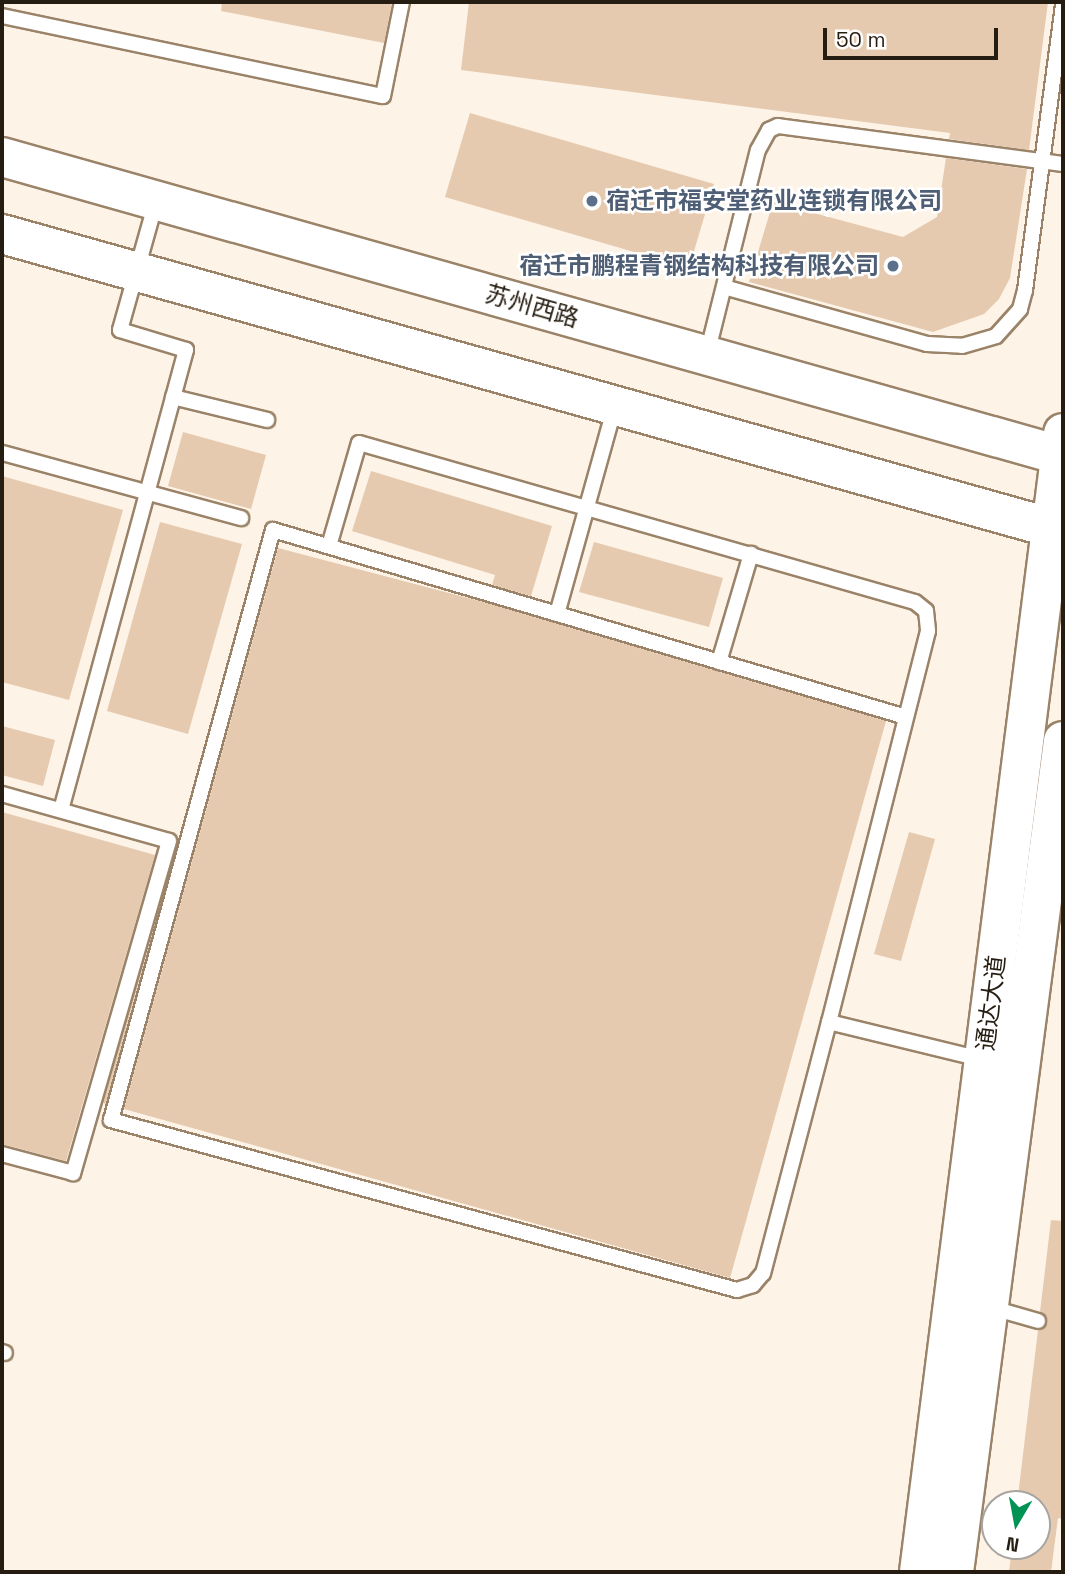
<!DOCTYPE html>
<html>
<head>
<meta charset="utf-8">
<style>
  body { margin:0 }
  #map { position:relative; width:1065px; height:1574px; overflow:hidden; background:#fdf3e7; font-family:"Space Grotesk","Noto Sans SC",sans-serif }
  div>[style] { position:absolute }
  .building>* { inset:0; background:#e5caaf }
  .roads { filter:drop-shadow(2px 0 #9a8368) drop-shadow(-2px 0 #9a8368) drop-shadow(0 2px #9a8368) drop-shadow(0 -2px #9a8368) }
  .lane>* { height:14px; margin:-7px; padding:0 7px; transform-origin:7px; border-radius:7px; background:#fff }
  .secondary>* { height:38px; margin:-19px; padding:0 19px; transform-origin:19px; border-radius:19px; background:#fff }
  .dots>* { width:19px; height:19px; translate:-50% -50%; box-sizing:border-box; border:4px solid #fff; border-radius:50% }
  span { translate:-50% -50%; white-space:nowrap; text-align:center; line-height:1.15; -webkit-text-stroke:5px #fff; paint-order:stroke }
  .service-label { font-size:24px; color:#4e5e75; font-weight:700 }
  .left { translate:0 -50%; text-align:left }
  .right { translate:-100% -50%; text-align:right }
  .street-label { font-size:24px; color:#261d12 }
  .frame { position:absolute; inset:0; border:4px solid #261d12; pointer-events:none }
  .north { position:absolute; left:981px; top:1490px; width:70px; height:70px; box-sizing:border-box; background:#fff; border:2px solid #a8a5a0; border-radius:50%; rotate:190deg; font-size:19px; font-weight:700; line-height:28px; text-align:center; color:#261d12 }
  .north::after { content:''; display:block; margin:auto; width:24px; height:32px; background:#019354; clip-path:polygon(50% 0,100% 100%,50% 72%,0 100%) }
  .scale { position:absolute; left:823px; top:28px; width:175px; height:32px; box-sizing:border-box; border:4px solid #261d12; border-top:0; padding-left:9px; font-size:21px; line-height:24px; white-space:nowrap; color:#261d12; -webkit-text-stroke:5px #fff; paint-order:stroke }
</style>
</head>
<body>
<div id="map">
  <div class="building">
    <div style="clip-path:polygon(222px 2px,392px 2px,384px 43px,221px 11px)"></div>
    <div style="clip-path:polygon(469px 2px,1048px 2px,1029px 150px,949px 139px,950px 133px,461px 70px)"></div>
    <div style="clip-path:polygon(470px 113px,714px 184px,689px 268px,445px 197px)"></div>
    <div style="clip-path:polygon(946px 158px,1027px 169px,1010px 278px,999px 299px,984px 314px,933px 332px,749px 282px,773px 202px,903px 237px,937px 217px)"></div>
    <div style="clip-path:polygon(183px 432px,266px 455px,251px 509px,168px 486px)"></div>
    <div style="clip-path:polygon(371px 471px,552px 526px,531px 596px,492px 585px,495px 575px,352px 531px)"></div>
    <div style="clip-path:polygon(2px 476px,123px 510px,69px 700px,2px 682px)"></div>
    <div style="clip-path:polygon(160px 522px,242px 544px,188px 734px,107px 711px)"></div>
    <div style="clip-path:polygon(594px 542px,723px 578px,709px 627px,579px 592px)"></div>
    <div style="clip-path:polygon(278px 548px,487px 603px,886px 721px,730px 1278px,124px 1109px)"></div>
    <div style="clip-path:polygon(2px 726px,55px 740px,43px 786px,2px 775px)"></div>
    <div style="clip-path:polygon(2px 812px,155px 855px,66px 1161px,2px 1144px)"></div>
    <div style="clip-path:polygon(909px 832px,935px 839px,901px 961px,874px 954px)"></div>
    <div style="clip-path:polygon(151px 937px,106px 1104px,103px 1103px)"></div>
    <div style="clip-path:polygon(1051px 1220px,1063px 1221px,1063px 1519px,1058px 1518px,1051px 1572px,1009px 1572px,1012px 1546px,1037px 1546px,1037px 1504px,1017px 1504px,1038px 1330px,1047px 1323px,1040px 1312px)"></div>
  </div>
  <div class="roads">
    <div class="lane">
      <div style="left:2px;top:16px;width:389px;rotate:11.9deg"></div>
      <div style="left:383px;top:96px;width:96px;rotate:-78.6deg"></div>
      <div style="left:724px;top:287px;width:211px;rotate:15.7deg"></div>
      <div style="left:927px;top:344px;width:35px;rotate:3deg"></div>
      <div style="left:962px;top:346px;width:35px;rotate:-16deg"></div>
      <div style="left:996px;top:336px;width:36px;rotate:-48deg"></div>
      <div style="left:1020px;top:309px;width:20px;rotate:-75deg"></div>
      <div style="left:1025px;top:290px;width:289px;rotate:-82.4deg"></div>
      <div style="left:707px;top:354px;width:210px;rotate:-76deg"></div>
      <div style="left:758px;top:150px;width:23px;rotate:-61deg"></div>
      <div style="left:769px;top:130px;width:10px;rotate:-24deg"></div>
      <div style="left:778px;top:126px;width:288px;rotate:7.6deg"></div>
      <div style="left:173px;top:397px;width:97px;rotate:13.7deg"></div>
      <div style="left:3px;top:453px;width:247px;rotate:15.3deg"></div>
      <div style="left:329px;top:546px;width:107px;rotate:-73.8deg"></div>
      <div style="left:359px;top:443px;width:578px;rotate:15.96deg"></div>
      <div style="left:915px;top:602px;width:14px;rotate:39deg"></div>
      <div style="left:926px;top:611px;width:20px;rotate:84deg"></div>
      <div style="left:928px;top:631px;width:403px;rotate:104.2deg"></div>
      <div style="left:829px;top:1022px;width:156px;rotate:13.7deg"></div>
      <div style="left:557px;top:614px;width:216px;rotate:-74.4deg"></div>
      <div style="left:719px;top:662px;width:113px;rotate:-73.5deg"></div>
      <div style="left:2px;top:794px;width:173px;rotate:15.7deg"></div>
      <div style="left:169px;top:841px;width:346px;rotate:106.1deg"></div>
      <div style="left:73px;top:1173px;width:73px;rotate:-165deg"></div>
      <div style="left:61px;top:810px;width:477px;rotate:-74.8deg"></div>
      <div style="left:186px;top:350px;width:69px;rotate:-163.1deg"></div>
      <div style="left:120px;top:330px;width:133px;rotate:-74.3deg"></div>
      <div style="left:829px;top:1022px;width:260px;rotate:104.7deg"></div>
      <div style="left:763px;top:1273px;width:16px;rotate:130deg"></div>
      <div style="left:753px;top:1285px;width:17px;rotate:163deg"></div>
      <div style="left:737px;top:1290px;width:649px;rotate:-164.81deg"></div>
      <div style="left:111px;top:1120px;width:612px;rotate:-74.65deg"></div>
      <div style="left:273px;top:530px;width:660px;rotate:16.46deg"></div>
      <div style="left:989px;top:1307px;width:51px;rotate:15.9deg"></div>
      <div style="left:2px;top:1352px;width:3px;rotate:18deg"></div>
    </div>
    <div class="secondary">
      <div style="left:2px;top:157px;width:1102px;rotate:15.74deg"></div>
      <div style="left:2px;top:234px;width:1102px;rotate:15.64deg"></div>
      <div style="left:919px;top:1572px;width:1148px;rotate:-82.79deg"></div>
      <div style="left:954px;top:1572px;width:838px;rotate:-82.53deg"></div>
    </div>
  </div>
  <div class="dots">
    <div style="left:592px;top:201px;background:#5c6f8a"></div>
    <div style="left:893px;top:266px;background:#5c6f8a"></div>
  </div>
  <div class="service-label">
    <span class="left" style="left:606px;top:201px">宿迁市福安堂药业连锁有限公司</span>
    <span class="right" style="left:879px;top:266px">宿迁市鹏程青钢结构科技有限公司</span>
  </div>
  <div class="street-label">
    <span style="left:532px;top:306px;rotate:16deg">苏州西路</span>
    <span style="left:991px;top:1003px;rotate:-83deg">通达大道</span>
  </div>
  <div class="frame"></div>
  <div class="north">N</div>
  <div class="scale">50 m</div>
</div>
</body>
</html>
